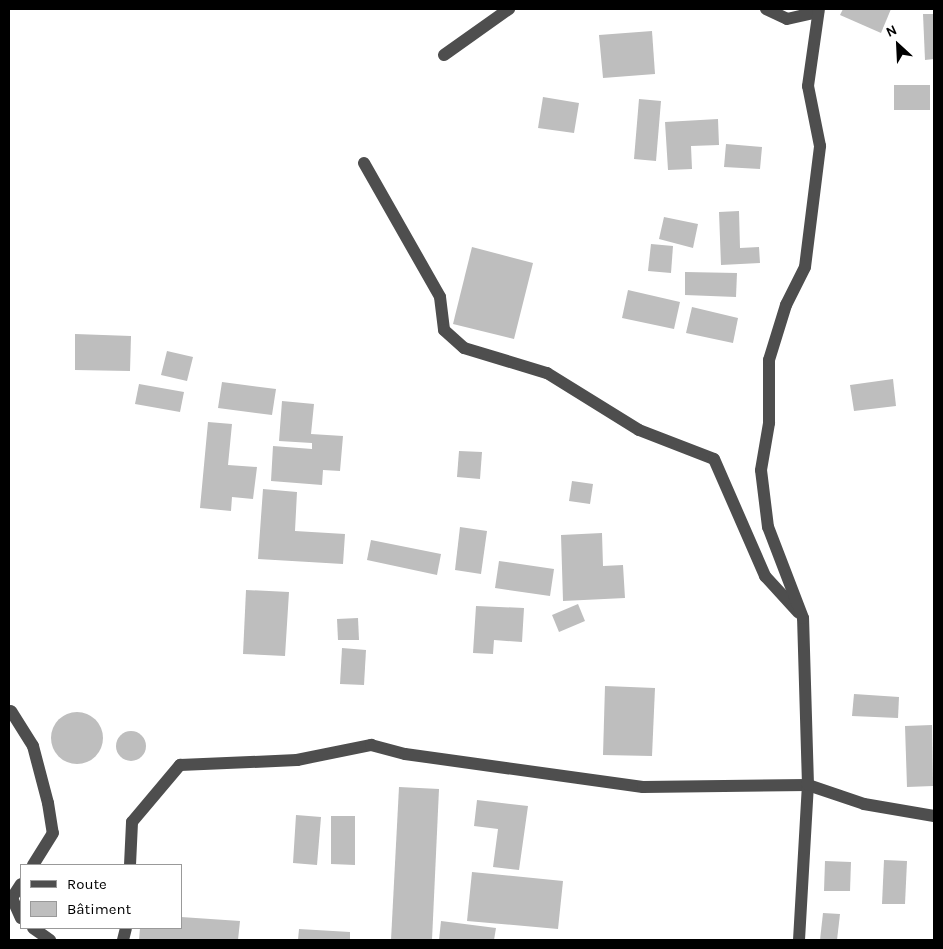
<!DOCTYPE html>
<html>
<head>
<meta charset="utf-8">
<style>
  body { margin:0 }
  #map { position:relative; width:943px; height:949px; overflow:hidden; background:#fff; font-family:Karla,sans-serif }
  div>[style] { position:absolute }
  .building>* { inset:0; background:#bebebe }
  .round { border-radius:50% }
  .minor>* { height:12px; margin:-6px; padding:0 6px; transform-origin:6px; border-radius:6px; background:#4e4e4e }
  span { translate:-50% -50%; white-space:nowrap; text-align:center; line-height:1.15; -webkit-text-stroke:4.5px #fff; paint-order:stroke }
  .frame { position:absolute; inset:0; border:10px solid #000; pointer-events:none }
  .legend { position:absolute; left:20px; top:864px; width:162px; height:65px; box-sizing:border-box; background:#fff; border:1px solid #999; margin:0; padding:6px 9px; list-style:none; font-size:15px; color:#000 }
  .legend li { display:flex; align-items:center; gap:10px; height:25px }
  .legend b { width:25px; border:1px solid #999 }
  .north { position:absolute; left:873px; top:20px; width:50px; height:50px; -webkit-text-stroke:4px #fff; paint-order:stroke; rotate:335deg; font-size:14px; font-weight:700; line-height:20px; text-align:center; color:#000 }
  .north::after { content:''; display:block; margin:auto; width:18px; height:22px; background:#000; clip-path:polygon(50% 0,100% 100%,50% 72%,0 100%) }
</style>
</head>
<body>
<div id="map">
  <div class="building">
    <div style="clip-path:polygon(843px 9px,891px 9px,881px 33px,840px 15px)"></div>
    <div style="clip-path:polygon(923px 14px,934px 14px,934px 59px,925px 60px)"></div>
    <div style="clip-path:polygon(652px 31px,655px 74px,603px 78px,599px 35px)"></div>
    <div style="clip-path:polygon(894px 85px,930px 85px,930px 110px,894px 110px)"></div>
    <div style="clip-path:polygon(543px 97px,579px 103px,574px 133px,538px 128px)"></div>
    <div style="clip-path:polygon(639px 99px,661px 101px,656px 161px,634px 159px)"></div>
    <div style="clip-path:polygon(718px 119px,719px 145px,691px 146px,692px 169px,668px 170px,665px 122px)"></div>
    <div style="clip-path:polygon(726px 144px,762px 147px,760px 169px,724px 167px)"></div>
    <div style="clip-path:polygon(739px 211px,740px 248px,759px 247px,760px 263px,721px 265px,719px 212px)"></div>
    <div style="clip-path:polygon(664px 217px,698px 224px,693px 248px,659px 239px)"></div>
    <div style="clip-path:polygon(651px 244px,673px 246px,671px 273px,648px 271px)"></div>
    <div style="clip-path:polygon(472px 247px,533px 263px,514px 339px,453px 324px)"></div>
    <div style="clip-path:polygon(685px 272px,737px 273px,736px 297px,685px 295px)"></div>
    <div style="clip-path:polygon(628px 290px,680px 302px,674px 329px,622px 318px)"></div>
    <div style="clip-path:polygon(692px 307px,738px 318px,733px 343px,686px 333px)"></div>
    <div style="clip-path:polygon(75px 334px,131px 336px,130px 371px,75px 370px)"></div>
    <div style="clip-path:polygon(167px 351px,193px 357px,187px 381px,161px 375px)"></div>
    <div style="clip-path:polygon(893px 379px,896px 406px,854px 411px,850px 385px)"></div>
    <div style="clip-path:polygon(222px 382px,276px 389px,272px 415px,218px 408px)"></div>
    <div style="clip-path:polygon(139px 384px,184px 392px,180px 412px,135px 404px)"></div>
    <div style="clip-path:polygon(282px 401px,314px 404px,311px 434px,343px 436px,340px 471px,323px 470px,322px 485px,271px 481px,273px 446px,312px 449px,312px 443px,279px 441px)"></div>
    <div style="clip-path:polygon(208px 422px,232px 424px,228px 465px,257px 467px,253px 499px,232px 497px,231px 511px,200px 508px)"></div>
    <div style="clip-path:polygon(459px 451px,482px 452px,480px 479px,457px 477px)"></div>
    <div style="clip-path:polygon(572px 481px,593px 484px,590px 504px,569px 501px)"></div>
    <div style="clip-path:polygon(263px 489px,297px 492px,295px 531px,345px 534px,343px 564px,258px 559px)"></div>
    <div style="clip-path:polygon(460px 527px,487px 531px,481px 574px,455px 570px)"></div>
    <div style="clip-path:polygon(602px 533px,603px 566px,623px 565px,625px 598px,563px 601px,561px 535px)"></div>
    <div style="clip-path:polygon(371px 540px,441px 554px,437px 575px,367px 560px)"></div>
    <div style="clip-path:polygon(499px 561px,554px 569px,550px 596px,495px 588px)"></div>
    <div style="clip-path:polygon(246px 590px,289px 592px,285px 656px,243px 654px)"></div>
    <div style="clip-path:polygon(578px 604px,585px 621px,559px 632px,552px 615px)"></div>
    <div style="clip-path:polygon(476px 606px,524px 608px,522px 642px,494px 640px,493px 654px,473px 653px)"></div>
    <div style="clip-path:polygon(358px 618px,359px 640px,338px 640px,337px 619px)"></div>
    <div style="clip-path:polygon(342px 648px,366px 650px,364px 685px,340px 684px)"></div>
    <div style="clip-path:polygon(605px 686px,655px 688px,652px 756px,603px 755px)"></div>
    <div style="clip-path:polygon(854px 694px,899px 697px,898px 718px,852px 716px)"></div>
    <div class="round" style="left:51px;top:712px;width:52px;height:52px"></div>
    <div style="clip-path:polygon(932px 725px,933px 786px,907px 787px,905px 726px)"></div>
    <div class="round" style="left:116px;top:731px;width:30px;height:30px"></div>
    <div style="clip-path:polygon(399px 787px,439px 789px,432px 940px,391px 940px)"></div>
    <div style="clip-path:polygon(477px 800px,528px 806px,519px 870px,493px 867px,498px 829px,474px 826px)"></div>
    <div style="clip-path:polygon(296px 815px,321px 817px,317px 865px,293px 863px)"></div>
    <div style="clip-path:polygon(331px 816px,355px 816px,355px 865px,331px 864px)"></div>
    <div style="clip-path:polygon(884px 860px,907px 861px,905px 904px,882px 904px)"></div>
    <div style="clip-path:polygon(825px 861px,851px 862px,850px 891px,824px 891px)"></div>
    <div style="clip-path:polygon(472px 872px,563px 881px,558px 929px,467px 921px)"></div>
    <div style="clip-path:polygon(823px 913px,840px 914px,837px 940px,820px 940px)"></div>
    <div style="clip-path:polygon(181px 917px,240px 921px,238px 940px,139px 940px,140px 928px,181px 928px)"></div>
    <div style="clip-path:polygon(441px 921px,496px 928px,494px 940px,439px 940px)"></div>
    <div style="clip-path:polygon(299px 929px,350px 932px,350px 940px,298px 940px)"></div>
  </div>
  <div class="minor">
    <div style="left:766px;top:9px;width:23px;rotate:25deg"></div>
    <div style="left:787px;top:19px;width:32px;rotate:-13deg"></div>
    <div style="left:444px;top:55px;width:80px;rotate:-35.3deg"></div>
    <div style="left:364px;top:163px;width:154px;rotate:60.4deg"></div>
    <div style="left:440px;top:297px;width:33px;rotate:83deg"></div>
    <div style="left:444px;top:330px;width:27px;rotate:42deg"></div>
    <div style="left:464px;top:348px;width:87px;rotate:16.8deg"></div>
    <div style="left:547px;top:373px;width:108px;rotate:31.8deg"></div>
    <div style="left:639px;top:430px;width:80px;rotate:21.1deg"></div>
    <div style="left:714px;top:459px;width:128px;rotate:66.4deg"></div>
    <div style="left:765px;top:576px;width:49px;rotate:47.5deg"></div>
    <div style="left:11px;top:711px;width:41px;rotate:57.8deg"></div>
    <div style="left:33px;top:746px;width:59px;rotate:75.3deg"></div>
    <div style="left:48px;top:803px;width:30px;rotate:81deg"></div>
    <div style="left:53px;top:833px;width:38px;rotate:122deg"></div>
    <div style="left:130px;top:865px;width:43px;rotate:-87.3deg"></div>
    <div style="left:132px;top:822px;width:75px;rotate:-49.9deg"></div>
    <div style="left:180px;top:765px;width:117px;rotate:-2.4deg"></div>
    <div style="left:297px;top:760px;width:76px;rotate:-11.5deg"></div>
    <div style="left:371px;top:745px;width:35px;rotate:15deg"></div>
    <div style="left:405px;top:754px;width:240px;rotate:7.9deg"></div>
    <div style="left:643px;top:787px;width:165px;rotate:-0.7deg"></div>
    <div style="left:808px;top:785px;width:59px;rotate:18.7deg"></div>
    <div style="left:864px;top:804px;width:71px;rotate:9.7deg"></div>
    <div style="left:21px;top:884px;width:17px;rotate:123deg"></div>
    <div style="left:12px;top:898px;width:22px;rotate:66deg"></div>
    <div style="left:33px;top:928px;width:21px;rotate:35deg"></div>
    <div style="left:123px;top:940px;width:12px;rotate:-76deg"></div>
    <div style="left:799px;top:940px;width:155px;rotate:-86.7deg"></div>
    <div style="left:808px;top:785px;width:167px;rotate:-91.7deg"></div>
    <div style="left:803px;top:618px;width:97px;rotate:-111deg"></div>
    <div style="left:768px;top:527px;width:57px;rotate:-97deg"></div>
    <div style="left:761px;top:470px;width:48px;rotate:-80.3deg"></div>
    <div style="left:769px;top:423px;width:63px;rotate:-90deg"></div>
    <div style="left:769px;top:360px;width:58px;rotate:-72.8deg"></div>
    <div style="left:786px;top:305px;width:42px;rotate:-63.4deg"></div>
    <div style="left:805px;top:267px;width:122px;rotate:-82.9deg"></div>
    <div style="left:820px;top:146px;width:61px;rotate:-101.3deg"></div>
    <div style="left:808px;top:86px;width:78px;rotate:-81.9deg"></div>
  </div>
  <div class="frame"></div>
  <ul class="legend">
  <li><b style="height:6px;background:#4e4e4e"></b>Route</li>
  <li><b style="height:14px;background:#bebebe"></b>Bâtiment</li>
  </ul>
  <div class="north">N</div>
</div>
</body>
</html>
